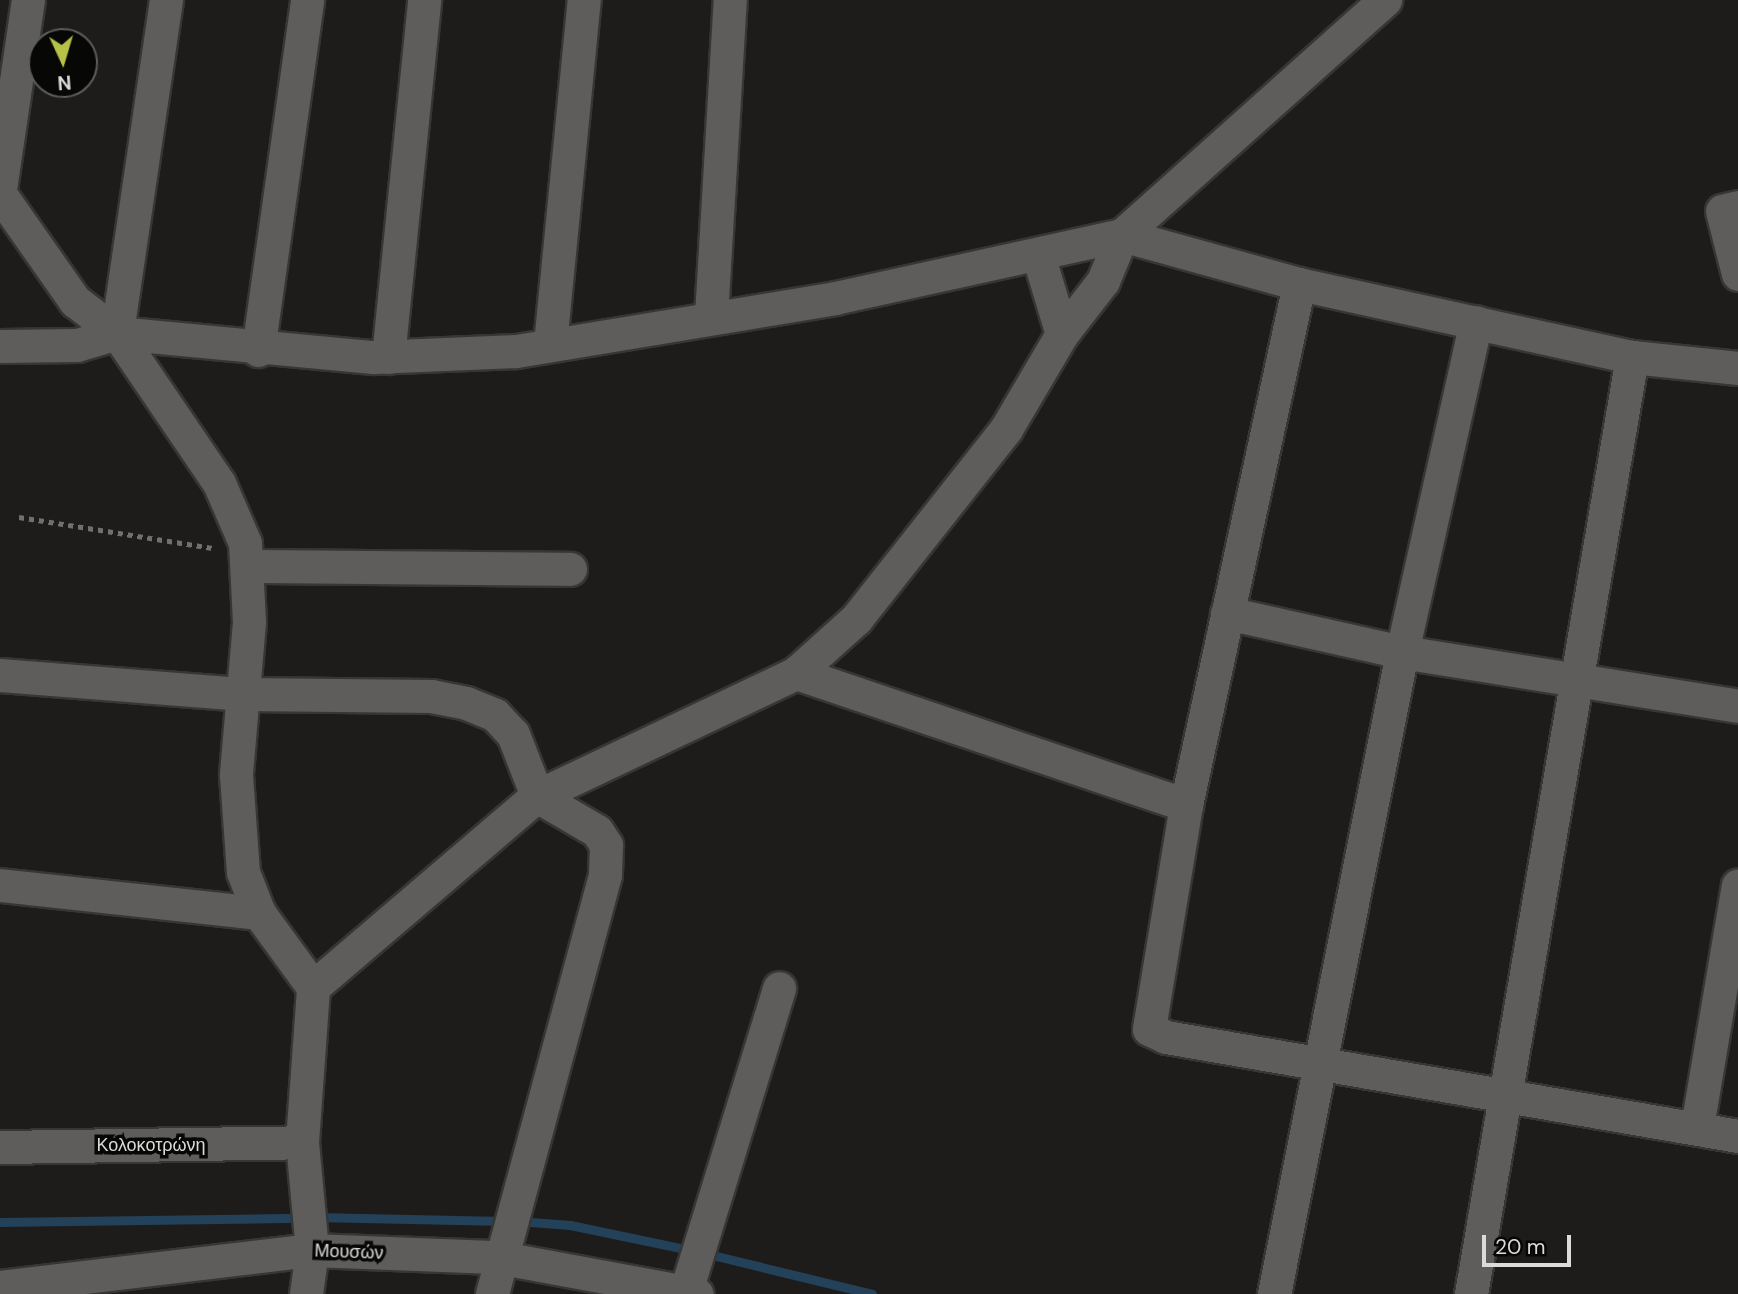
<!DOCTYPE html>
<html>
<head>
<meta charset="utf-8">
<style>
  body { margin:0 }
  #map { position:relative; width:1738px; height:1294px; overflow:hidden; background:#1d1c1a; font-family:"DM Sans",sans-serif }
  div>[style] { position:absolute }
  .stream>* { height:9px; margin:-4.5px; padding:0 4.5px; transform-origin:4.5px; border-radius:4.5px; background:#234158 }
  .path>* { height:4.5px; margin-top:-2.25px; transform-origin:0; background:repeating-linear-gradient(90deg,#71706e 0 5px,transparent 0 10px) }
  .roads { filter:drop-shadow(2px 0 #363634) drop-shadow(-2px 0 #363634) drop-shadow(0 2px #363634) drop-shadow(0 -2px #363634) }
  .street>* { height:33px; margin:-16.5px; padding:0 16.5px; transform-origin:16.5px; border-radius:16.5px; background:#5e5d5b }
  span { translate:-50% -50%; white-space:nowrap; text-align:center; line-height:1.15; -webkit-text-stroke:7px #070706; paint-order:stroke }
  .street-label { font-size:18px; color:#dcdbda }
  .north { position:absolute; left:28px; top:28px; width:70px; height:70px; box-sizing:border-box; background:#070706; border:2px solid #5c5c5b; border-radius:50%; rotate:176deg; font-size:19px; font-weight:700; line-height:28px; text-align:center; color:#dcdbda }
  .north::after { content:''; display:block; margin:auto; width:24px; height:32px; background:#b6c148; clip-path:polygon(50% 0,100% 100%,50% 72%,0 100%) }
  .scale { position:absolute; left:1482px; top:1235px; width:89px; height:32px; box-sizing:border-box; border:4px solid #dcdbda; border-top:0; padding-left:9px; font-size:21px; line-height:24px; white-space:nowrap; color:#dcdbda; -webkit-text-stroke:5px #070706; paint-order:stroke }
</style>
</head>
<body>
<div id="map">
  <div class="stream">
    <div style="left:315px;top:1217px;width:189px;rotate:1.2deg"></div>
    <div style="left:518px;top:1221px;width:52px;rotate:4.4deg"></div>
    <div style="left:570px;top:1225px;width:123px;rotate:11.8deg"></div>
    <div style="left:0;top:1222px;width:301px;rotate:-0.8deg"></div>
    <div style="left:704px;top:1253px;width:173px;rotate:13.7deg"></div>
  </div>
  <div class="path">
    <div style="left:19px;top:517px;width:196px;rotate:9.1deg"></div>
  </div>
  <div class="roads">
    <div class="street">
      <div style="left:166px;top:0;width:337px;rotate:98.4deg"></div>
      <div style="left:117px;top:333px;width:257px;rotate:5.4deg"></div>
      <div style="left:373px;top:357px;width:143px;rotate:-2.4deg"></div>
      <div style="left:516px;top:351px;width:323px;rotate:-9.4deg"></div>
      <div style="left:835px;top:298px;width:294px;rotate:-12.4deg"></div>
      <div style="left:1122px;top:235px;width:184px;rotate:15.5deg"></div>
      <div style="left:1299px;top:284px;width:341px;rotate:12.4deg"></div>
      <div style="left:1632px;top:357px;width:107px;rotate:5.9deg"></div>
      <div style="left:0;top:189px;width:191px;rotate:-81.6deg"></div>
      <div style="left:0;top:194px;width:131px;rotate:55deg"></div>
      <div style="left:75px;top:301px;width:53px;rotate:37.3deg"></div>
      <div style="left:117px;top:333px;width:181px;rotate:55.8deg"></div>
      <div style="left:219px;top:483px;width:65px;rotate:66.6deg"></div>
      <div style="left:245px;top:543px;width:79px;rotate:87.1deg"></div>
      <div style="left:249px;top:622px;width:154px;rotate:94.9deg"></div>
      <div style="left:236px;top:775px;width:97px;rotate:85.9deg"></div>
      <div style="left:243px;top:872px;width:44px;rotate:68.7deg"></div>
      <div style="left:259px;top:913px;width:92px;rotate:53.9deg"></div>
      <div style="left:1738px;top:207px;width:16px;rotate:166deg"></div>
      <div style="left:1722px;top:211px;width:65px;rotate:75.7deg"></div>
      <div style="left:1039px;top:258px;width:79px;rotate:73.2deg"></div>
      <div style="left:1299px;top:284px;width:533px;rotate:102.24deg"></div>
      <div style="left:1186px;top:805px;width:227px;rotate:99.4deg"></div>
      <div style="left:1149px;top:1029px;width:19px;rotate:25deg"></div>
      <div style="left:1166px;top:1037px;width:581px;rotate:9.82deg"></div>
      <div style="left:711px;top:316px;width:317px;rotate:-86.6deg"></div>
      <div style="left:550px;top:344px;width:346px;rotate:-84.4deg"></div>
      <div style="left:0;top:346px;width:77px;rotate:-0.7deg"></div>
      <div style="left:77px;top:345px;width:42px;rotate:-16.7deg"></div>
      <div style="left:258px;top:350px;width:353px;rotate:-82deg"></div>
      <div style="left:388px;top:357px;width:359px;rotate:-84.2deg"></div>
      <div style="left:248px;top:566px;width:322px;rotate:0.5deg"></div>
      <div style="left:1227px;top:613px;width:179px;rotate:12.6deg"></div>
      <div style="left:1402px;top:652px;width:340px;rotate:9.1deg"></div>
      <div style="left:796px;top:673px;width:412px;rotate:18.7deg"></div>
      <div style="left:0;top:675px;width:244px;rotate:4.5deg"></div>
      <div style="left:243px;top:694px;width:188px;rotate:0.6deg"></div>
      <div style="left:431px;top:696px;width:36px;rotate:11deg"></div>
      <div style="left:466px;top:703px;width:31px;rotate:22deg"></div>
      <div style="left:495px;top:715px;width:26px;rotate:47deg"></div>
      <div style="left:513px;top:734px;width:66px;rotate:68.8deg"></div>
      <div style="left:537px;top:796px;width:69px;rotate:30.3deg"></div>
      <div style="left:597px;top:831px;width:17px;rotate:57deg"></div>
      <div style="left:606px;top:845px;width:30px;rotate:92deg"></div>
      <div style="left:605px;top:875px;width:434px;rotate:105.1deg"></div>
      <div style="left:0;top:885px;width:261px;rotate:6.2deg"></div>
      <div style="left:1697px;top:1127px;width:245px;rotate:-80.4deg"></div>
      <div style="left:0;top:1147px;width:302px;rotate:-0.9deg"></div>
      <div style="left:0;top:1287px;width:314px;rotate:-6.8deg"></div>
      <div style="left:312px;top:1250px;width:185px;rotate:2.2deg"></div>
      <div style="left:497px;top:1257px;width:203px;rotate:10.5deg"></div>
      <div style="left:306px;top:1294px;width:44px;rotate:-82.2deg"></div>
      <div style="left:312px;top:1250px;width:108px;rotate:-95.3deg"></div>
      <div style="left:302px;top:1142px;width:155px;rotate:-85.9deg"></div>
      <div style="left:313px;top:987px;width:294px;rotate:-40.5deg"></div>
      <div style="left:537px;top:796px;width:287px;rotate:-25.4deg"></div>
      <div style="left:796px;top:673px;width:81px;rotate:-42deg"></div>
      <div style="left:856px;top:619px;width:242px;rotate:-51.7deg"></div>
      <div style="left:1006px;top:429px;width:110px;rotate:-59.5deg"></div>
      <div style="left:1062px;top:334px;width:67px;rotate:-52.3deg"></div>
      <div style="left:1103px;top:281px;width:50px;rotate:-67.6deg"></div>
      <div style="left:1122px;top:235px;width:353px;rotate:-41.8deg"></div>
      <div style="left:685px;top:1294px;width:320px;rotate:-72.9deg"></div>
      <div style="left:1274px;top:1294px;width:655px;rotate:-78.72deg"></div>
      <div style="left:1402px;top:652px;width:338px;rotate:-77.4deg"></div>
      <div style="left:1471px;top:1294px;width:951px;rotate:-80.25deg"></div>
    </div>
  </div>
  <div class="street-label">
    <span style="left:151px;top:1145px">Κολοκοτρώνη</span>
    <span style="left:349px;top:1252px;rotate:2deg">Μουσών</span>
  </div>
  <div class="north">N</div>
  <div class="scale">20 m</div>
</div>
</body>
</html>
